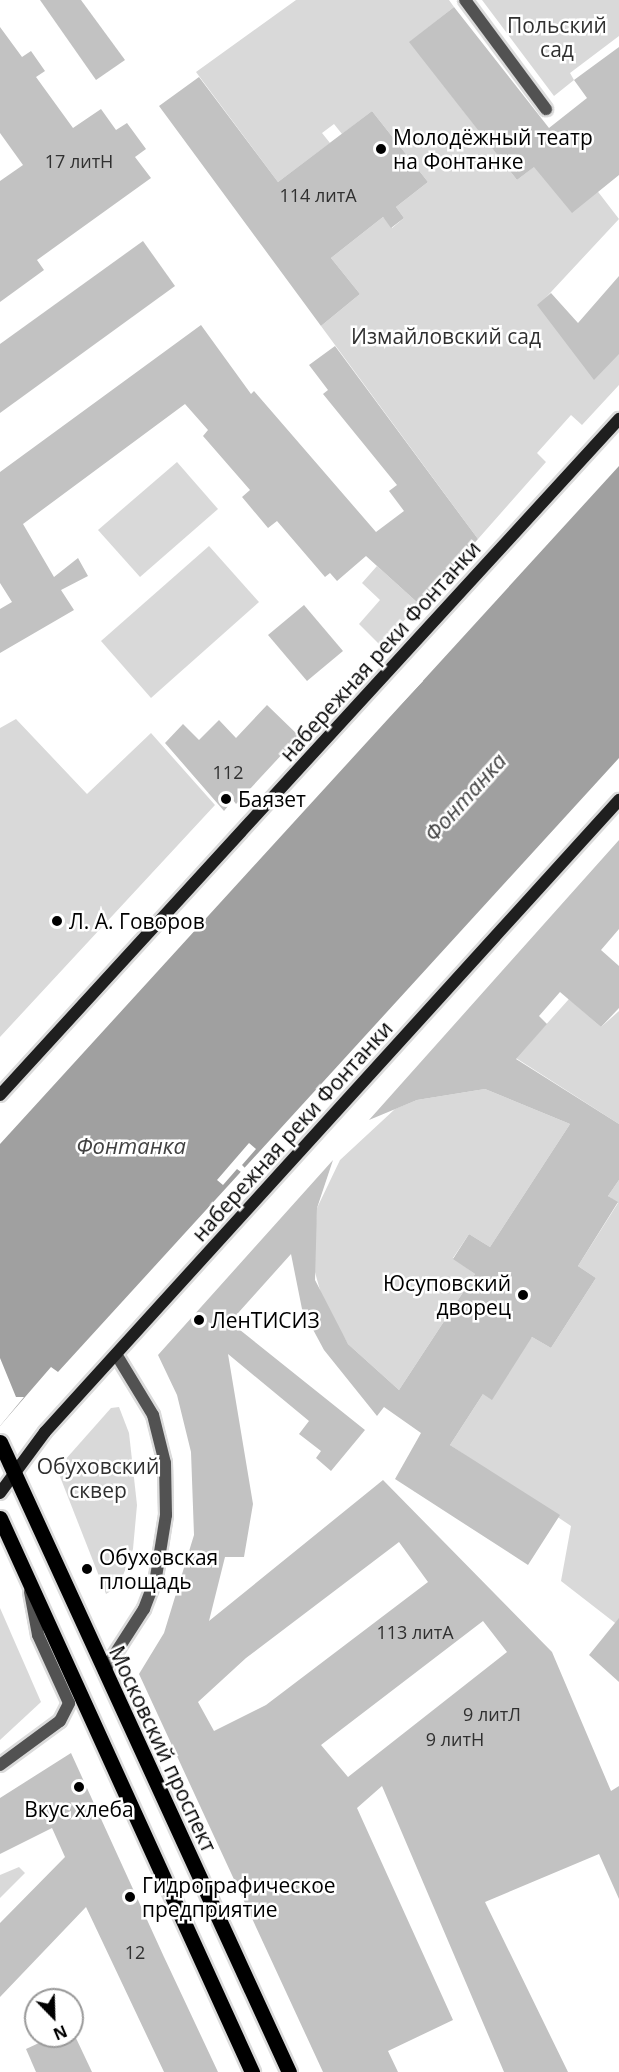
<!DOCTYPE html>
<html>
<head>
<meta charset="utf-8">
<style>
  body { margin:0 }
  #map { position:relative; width:619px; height:2072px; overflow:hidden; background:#fff; font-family:"Open Sans",sans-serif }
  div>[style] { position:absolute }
  .green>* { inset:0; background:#d9d9d9 }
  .water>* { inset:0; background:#a0a0a0 }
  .pier>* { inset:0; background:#fff }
  .building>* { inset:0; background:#c2c2c2 }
  .roads { filter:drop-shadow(2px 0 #dbdbdb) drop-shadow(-2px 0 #dbdbdb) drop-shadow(0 2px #dbdbdb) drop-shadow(0 -2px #dbdbdb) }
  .street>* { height:12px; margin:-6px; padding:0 6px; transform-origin:6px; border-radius:6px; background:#525252 }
  .secondary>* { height:12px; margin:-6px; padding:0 6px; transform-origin:6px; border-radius:6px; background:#1f1f1f }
  .primary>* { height:15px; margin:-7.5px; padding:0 7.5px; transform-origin:7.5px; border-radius:7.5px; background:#000 }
  .dots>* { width:16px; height:16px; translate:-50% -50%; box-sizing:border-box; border:3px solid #fff; border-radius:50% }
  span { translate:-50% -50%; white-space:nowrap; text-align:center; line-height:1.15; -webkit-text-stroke:5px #fff; paint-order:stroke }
  .number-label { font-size:18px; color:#303030 }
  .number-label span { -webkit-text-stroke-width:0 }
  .park-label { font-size:21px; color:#303030 }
  .poi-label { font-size:21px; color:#000 }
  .left { translate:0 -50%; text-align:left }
  .right { translate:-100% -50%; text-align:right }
  .street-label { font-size:21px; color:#000 }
  .water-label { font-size:22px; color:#414141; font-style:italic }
  .north { position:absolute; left:24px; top:1988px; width:60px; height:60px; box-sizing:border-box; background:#fff; border:2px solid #999; border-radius:50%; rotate:157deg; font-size:16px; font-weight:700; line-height:24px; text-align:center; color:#000 }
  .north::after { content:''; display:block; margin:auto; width:21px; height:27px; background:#000; clip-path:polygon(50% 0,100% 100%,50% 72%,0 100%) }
</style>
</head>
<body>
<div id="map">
  <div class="green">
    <div style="clip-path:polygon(296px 0,449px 0,454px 7px,410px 42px,517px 180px,562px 145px,619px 219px,538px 306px,619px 354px,619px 385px,582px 425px,571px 415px,537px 453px,546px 462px,478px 539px,321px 326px,360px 294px,331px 258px,383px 217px,392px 228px,404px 218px,396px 207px,428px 182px,372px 111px,342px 134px,334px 124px,322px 133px,330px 143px,278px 182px,196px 72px)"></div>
    <div style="clip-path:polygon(482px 0,619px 0,619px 36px,570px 73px,574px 80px,554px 96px)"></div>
    <div style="clip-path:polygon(177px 462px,218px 509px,140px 577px,98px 530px)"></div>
    <div style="clip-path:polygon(209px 546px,259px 602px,151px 698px,101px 641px)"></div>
    <div style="clip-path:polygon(377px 566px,419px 604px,381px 646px,359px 624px,380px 600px,362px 583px)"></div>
    <div style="clip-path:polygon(16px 719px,87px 794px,151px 733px,215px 805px,0 1037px,0 728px)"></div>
    <div style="clip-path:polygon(569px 999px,601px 1027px,619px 1011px,619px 1124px,497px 1046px,525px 1048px)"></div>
    <div style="clip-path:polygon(485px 1089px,570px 1124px,490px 1247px,469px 1234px,453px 1258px,475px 1274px,399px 1390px,348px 1344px,323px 1301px,313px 1265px,317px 1208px,340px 1160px,395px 1109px,417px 1100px)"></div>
    <div style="clip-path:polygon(619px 1180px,619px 1626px,561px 1581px,571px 1526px,450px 1445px,483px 1394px,532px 1337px,551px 1348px,596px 1278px,578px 1266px,618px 1203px,608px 1196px)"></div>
    <div style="clip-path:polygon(119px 1407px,129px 1433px,137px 1505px,133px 1549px,119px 1586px,106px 1594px,57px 1469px,111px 1408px)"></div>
    <div style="clip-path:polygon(0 1608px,41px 1702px,0 1740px)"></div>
    <div style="clip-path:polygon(19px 1867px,25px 1873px,0 1898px,0 1875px)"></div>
  </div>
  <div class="water">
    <div style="clip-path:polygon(619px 466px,619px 758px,58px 1372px,51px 1367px,0 1426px,0 1144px)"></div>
  </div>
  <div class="pier">
    <div style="clip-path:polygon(421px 679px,423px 681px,388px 718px,386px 716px)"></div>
    <div style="clip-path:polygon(249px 1143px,256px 1149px,242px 1165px,245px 1168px,262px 1153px,226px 1193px,241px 1172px,237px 1169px,223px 1185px,217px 1180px)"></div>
    <div style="clip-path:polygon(0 1358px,16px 1397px,24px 1397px,0 1426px)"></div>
  </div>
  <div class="building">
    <div style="clip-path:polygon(40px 0,81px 0,125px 60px,96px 80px)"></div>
    <div style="clip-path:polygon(454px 7px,549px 128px,587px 98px,574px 80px,619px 47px,619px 175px,572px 213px,534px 167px,517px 180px,409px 42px)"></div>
    <div style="clip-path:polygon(0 27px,22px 57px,31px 51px,45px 71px,36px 77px,73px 128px,101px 109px,116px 130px,127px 123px,146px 149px,135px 157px,151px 178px,37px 260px,44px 270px,0 302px,0 181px,23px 165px,0 133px)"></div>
    <div style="clip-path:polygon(199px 77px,278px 182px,372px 111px,428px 182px,396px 207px,404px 218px,391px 228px,383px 217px,331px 258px,360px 294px,321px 326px,159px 106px)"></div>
    <div style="clip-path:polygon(143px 241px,175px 286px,0 413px,0 344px)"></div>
    <div style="clip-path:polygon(619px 276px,619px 354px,594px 380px,537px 305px,551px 293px,578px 323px)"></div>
    <div style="clip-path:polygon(201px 325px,251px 394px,254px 391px,376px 532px,404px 511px,389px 491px,397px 485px,323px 394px,328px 390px,309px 365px,335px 346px,478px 539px,419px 604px,366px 556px,337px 581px,330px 573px,325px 577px,277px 521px,268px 528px,242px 497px,250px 490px,203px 436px,208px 430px,185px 404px,23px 524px,54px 577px,78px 558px,88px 576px,61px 590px,74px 610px,0 653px,0 609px,12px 602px,0 583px,0 472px)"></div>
    <div style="clip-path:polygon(304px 605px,343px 651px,307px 681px,268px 635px)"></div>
    <div style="clip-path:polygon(267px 705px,299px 736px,236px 804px,233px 800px,224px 811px,165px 743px,183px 724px,199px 740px,219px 720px,236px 738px)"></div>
    <div style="clip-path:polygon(evenodd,619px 840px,619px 929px,601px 950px,619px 966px,619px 1008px,601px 1027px,560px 992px,539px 1016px,547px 1024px,516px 1059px,619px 1124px,619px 1180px,608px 1196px,618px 1202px,578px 1266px,596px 1278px,551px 1348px,532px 1337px,492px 1400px,483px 1394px,450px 1445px,560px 1515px,528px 1565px,395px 1479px,421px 1433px,384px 1407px,377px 1416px,324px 1350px,302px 1309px,291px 1254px,230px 1322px,365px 1430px,331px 1471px,316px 1458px,321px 1451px,299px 1434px,309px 1421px,228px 1354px,253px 1504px,244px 1557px,225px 1557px,209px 1621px,383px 1480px,552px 1652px,611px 1791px,619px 1786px,619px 1899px,599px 1854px,485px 1902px,568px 2072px,504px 2072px,382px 1786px,357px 1808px,453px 2020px,388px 2051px,398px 2072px,323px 2072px,139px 1674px,164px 1633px,194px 1535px,191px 1452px,177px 1395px,158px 1355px,333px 1160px,317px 1208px,315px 1280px,348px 1344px,399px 1390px,475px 1274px,453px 1259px,469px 1234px,490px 1247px,570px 1124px,485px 1089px,417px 1100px,369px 1120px,619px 840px,399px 1542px,428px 1582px,266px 1705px,214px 1731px,198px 1702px,246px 1658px,399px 1542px,619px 840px,483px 1621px,507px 1652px,348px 1777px,321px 1745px,483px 1621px)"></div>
    <div style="clip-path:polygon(619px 1618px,619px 1682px,589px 1655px)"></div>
    <div style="clip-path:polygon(71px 1753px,164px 1957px,218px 2072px,164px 2072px,86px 1907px,0 1997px,0 1923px,65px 1857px,52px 1828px,0 1854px,0 1798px)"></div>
    <div style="clip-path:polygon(54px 2036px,75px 2036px,92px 2072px,36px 2072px,26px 2049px)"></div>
  </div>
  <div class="roads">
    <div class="street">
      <div style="left:465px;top:0;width:136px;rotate:53.4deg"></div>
      <div style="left:104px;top:1671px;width:74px;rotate:-57.2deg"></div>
      <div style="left:144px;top:1609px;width:34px;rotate:-69deg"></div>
      <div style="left:156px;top:1577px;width:63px;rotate:-80.8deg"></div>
      <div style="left:166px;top:1515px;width:52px;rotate:-91.1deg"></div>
      <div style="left:165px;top:1463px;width:49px;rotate:-104deg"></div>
      <div style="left:153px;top:1415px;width:71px;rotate:-121.2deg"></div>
      <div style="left:0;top:1765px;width:74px;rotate:-36.3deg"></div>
      <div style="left:60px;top:1721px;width:20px;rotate:-63deg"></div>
      <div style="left:69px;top:1703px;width:75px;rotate:-114.5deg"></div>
      <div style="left:38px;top:1635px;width:44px;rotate:-100.5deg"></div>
    </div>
    <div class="secondary">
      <div style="left:0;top:1095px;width:917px;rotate:-47.52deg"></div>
      <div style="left:0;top:1493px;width:76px;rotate:-53.6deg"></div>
      <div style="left:45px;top:1432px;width:854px;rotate:-47.75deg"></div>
    </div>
    <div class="primary">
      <div style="left:0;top:1442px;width:693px;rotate:65.36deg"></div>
      <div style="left:0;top:1518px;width:609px;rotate:65.54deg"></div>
    </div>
  </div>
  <div class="dots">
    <div style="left:381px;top:149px;background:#000"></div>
    <div style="left:226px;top:799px;background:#000"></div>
    <div style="left:57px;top:921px;background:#000"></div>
    <div style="left:523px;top:1295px;background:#000"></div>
    <div style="left:199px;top:1320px;background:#000"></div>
    <div style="left:87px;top:1569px;background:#000"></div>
    <div style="left:79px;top:1787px;background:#000"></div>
    <div style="left:130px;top:1897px;background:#000"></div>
  </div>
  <div class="number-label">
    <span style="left:79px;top:161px">17 литН</span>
    <span style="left:318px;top:195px">114 литА</span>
    <span style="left:228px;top:772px">112</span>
    <span style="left:415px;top:1632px">113 литА</span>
    <span style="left:492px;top:1714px">9 литЛ</span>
    <span style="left:455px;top:1739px">9 литН</span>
    <span style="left:135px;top:1952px">12</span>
  </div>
  <div class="park-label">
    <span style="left:557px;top:37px">Польский<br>сад</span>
    <span style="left:446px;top:336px">Измайловский сад</span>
    <span style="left:98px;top:1478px">Обуховский<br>сквер</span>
  </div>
  <div class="poi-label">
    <span class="left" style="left:393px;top:149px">Молодёжный театр<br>на Фонтанке</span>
    <span class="left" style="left:238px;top:799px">Баязет</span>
    <span class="left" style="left:69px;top:921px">Л. А. Говоров</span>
    <span class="right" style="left:511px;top:1295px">Юсуповский<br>дворец</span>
    <span class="left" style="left:211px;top:1320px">ЛенТИСИЗ</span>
    <span class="left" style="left:99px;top:1569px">Обуховская<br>площадь</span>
    <span style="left:79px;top:1809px">Вкус хлеба</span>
    <span class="left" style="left:142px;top:1897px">Гидрографическое<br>предприятие</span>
  </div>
  <div class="street-label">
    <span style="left:380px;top:651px;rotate:-48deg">набережная реки Фонтанки</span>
    <span style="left:292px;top:1131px;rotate:-48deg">набережная реки Фонтанки</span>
    <span style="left:163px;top:1749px;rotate:65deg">Московский проспект</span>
  </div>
  <div class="water-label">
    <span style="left:465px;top:797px;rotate:-48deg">Фонтанка</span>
    <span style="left:131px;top:1146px">Фонтанка</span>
  </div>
  <div class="north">N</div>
</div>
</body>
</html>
